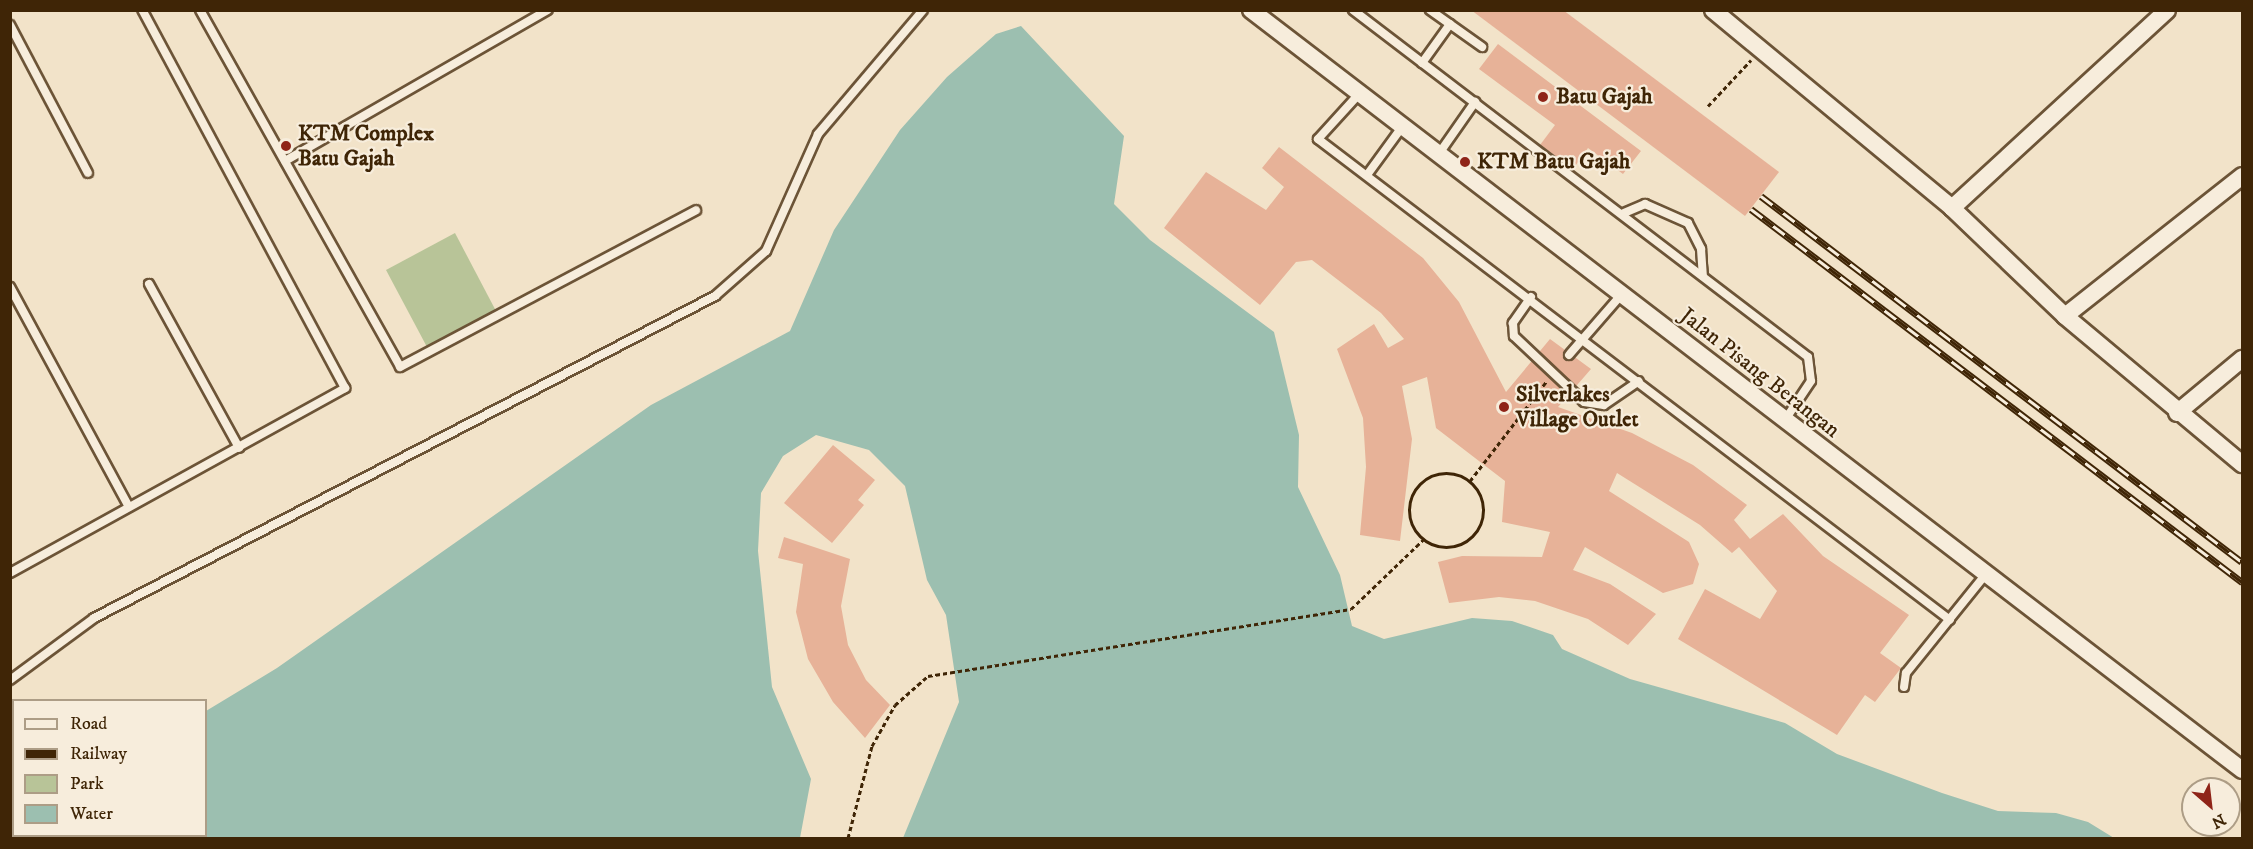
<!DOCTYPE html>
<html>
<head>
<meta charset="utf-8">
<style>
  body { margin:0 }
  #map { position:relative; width:2253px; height:849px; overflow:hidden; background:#f2e3c9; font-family:"IM FELL DW Pica",serif }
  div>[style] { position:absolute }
  .green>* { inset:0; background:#b8c498 }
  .water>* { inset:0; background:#9cbfb0 }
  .building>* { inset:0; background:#e7b298 }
  .path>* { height:3px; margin-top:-1.5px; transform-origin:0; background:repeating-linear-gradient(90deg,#3f2506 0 4.5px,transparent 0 7.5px) }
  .path>.ring { margin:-1.5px; padding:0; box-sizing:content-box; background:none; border:3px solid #3f2506; border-radius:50% }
  .roads { filter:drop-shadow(2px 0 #6c5437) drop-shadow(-2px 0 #6c5437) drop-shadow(0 2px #6c5437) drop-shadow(0 -2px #6c5437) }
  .lane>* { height:8px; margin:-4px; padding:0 4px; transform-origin:4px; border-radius:4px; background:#f7eddc }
  .street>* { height:16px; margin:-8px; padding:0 8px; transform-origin:8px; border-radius:8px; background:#f7eddc }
  .rail>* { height:7px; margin-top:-3.5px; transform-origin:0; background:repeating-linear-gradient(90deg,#f7eddc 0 14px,#3f2506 0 28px); box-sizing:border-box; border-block:2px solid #3f2506 }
  .dots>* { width:16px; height:16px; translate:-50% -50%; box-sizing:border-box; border:3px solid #f7eddc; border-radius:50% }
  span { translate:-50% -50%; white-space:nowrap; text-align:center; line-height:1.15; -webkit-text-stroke:4.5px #f7eddc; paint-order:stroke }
  .poi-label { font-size:22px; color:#3f2506; font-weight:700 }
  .left { translate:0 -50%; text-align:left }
  .street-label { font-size:22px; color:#3f2506 }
  .frame { position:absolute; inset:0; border:12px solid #3f2506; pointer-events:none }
  .legend { position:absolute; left:12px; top:699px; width:195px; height:138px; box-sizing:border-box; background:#f7eddc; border:2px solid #ad9d86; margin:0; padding:8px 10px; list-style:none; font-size:18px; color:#3f2506 }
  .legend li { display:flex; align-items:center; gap:12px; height:30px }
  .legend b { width:30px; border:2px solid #ad9d86 }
  .north { position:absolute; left:2181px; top:777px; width:60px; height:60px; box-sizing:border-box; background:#f7eddc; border:2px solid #ad9d86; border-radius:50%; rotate:152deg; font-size:16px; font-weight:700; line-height:24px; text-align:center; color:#3f2506 }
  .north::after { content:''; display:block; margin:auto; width:21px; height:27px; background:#8f2418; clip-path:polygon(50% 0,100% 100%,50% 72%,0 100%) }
</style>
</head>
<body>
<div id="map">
  <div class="green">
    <div style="clip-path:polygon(455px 233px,496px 311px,427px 347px,386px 270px)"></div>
  </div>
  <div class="water">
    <div style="clip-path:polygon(1021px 26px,1124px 136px,1114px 204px,1150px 240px,1274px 332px,1299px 435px,1298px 487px,1340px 575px,1352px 626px,1384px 639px,1472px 618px,1512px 621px,1553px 635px,1562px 649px,1630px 679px,1785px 723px,1837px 754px,1942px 793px,1998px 811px,2056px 813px,2088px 822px,2114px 838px,903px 838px,959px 702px,946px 615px,927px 580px,905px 486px,869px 450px,816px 435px,783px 456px,761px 493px,758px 551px,772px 687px,811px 779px,800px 838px,11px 838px,13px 825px,14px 836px,206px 836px,206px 711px,277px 668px,651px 405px,790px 331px,834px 230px,900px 130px,947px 77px,996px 34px)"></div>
  </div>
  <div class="building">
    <div style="clip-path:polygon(1471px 10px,1563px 10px,1779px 172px,1745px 216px)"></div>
    <div style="clip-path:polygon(1498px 44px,1641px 151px,1623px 174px,1588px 148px,1573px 169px,1540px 145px,1555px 125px,1479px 69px)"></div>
    <div style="clip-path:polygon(1279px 147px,1423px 258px,1459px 302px,1506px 392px,1550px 339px,1591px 369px,1558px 407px,1632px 433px,1693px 465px,1747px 505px,1734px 520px,1750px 539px,1783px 514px,1823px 556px,1909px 615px,1880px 653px,1901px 668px,1875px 702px,1865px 695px,1837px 735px,1678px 639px,1705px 589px,1760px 619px,1777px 591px,1739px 547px,1732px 553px,1700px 525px,1617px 473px,1609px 491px,1689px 542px,1699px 564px,1693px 584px,1663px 593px,1585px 547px,1573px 570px,1610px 584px,1656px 614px,1628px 645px,1588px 619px,1535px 601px,1499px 597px,1449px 603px,1438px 562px,1462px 556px,1542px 557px,1550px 532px,1502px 522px,1505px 481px,1436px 428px,1427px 377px,1402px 386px,1412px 439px,1400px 541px,1360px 535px,1366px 467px,1363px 418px,1337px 349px,1374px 324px,1388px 348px,1404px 339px,1381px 313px,1312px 260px,1296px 262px,1260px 305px,1164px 228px,1206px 172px,1266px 210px,1284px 187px,1262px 168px)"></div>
    <div style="clip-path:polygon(833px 445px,875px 480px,858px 500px,864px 505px,832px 543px,784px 503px)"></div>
    <div style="clip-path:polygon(784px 537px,850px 559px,841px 606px,848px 645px,866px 680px,890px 705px,865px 738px,833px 702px,808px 659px,796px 612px,803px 564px,778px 558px)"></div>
  </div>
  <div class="path">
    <div style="left:1708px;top:106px;width:63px;rotate:-46.9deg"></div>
    <div class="ring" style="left:1409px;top:473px;width:71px;height:71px"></div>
    <div style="left:1470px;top:481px;width:125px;rotate:-52.5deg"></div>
    <div style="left:848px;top:838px;width:95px;rotate:-75.4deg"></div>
    <div style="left:872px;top:746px;width:47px;rotate:-60.7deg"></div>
    <div style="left:895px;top:705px;width:44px;rotate:-41.3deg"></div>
    <div style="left:928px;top:676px;width:428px;rotate:-9deg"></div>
    <div style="left:1351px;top:609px;width:100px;rotate:-43.8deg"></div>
  </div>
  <div class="roads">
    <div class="lane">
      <div style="left:200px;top:10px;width:409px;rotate:60.7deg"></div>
      <div style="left:400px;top:367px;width:335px;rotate:-27.9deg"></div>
      <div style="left:1353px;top:10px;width:572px;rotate:37.33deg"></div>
      <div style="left:1808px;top:357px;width:24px;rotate:83deg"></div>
      <div style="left:1811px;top:381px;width:47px;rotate:123.7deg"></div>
      <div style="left:1430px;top:10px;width:64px;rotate:35.4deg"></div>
      <div style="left:10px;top:25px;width:167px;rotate:62.2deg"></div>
      <div style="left:1422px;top:63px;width:48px;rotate:-54.3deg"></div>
      <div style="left:1359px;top:94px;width:61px;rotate:132.3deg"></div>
      <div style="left:1318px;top:139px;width:794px;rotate:37.27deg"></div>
      <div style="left:1438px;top:155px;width:65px;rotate:-55.1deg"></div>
      <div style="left:285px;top:161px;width:303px;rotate:-29.9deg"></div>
      <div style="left:1367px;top:175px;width:59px;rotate:-53.9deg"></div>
      <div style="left:1624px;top:213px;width:23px;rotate:-23deg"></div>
      <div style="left:1645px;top:204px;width:47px;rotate:23.8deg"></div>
      <div style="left:1688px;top:223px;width:29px;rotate:63deg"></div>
      <div style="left:1701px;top:249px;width:27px;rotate:86deg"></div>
      <div style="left:149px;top:284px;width:187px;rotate:61.2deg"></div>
      <div style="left:10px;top:287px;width:250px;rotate:61.6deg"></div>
      <div style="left:1531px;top:297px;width:32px;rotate:125deg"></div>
      <div style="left:1513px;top:323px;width:13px;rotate:86deg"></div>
      <div style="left:1514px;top:336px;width:96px;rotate:43.3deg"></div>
      <div style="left:1584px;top:402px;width:20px;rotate:9deg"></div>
      <div style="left:1604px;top:405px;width:42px;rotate:-34.4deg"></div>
      <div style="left:1569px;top:355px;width:79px;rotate:-49.1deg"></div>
      <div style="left:10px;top:573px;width:383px;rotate:-28.9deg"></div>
      <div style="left:345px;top:388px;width:429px;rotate:-118.2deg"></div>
      <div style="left:10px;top:680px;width:104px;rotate:-36.4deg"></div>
      <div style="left:94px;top:618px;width:700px;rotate:-27.41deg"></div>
      <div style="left:715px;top:296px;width:68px;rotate:-41.4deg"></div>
      <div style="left:766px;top:251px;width:128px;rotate:-66deg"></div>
      <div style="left:818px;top:134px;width:162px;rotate:-49.7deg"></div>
      <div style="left:1904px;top:687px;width:14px;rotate:-82deg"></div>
      <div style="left:1906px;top:673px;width:126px;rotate:-51.1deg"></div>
    </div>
    <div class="street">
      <div style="left:1251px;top:10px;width:1249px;rotate:37.48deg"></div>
      <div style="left:1713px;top:10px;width:310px;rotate:39.6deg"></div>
      <div style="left:1952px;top:208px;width:156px;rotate:43.7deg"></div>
      <div style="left:2065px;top:316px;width:231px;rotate:39.9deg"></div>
      <div style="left:1952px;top:208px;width:292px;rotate:-42.6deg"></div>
      <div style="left:2065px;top:316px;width:226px;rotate:-38.3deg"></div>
      <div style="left:2177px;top:413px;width:85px;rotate:-39.7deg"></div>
    </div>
  </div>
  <div class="rail">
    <div style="left:1761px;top:196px;width:604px;rotate:37.27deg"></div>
    <div style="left:1751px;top:209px;width:617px;rotate:37.22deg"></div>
  </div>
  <div class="dots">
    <div style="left:1543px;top:97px;background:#8f2418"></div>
    <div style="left:286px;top:146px;background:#8f2418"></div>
    <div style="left:1465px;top:162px;background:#8f2418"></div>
    <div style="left:1504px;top:407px;background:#8f2418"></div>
  </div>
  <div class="poi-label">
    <span class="left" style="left:1556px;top:97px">Batu Gajah</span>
    <span class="left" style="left:298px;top:146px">KTM Complex<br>Batu Gajah</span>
    <span class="left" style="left:1477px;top:162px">KTM Batu Gajah</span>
    <span class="left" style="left:1516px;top:407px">Silverlakes<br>Village Outlet</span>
  </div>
  <div class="street-label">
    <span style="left:1760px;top:373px;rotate:38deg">Jalan Pisang Berangan</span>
  </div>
  <div class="frame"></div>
  <ul class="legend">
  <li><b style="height:8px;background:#f7eddc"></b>Road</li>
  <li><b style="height:8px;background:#3f2506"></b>Railway</li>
  <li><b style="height:16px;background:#b8c498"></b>Park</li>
  <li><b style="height:16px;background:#9cbfb0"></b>Water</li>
  </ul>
  <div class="north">N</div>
</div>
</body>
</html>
